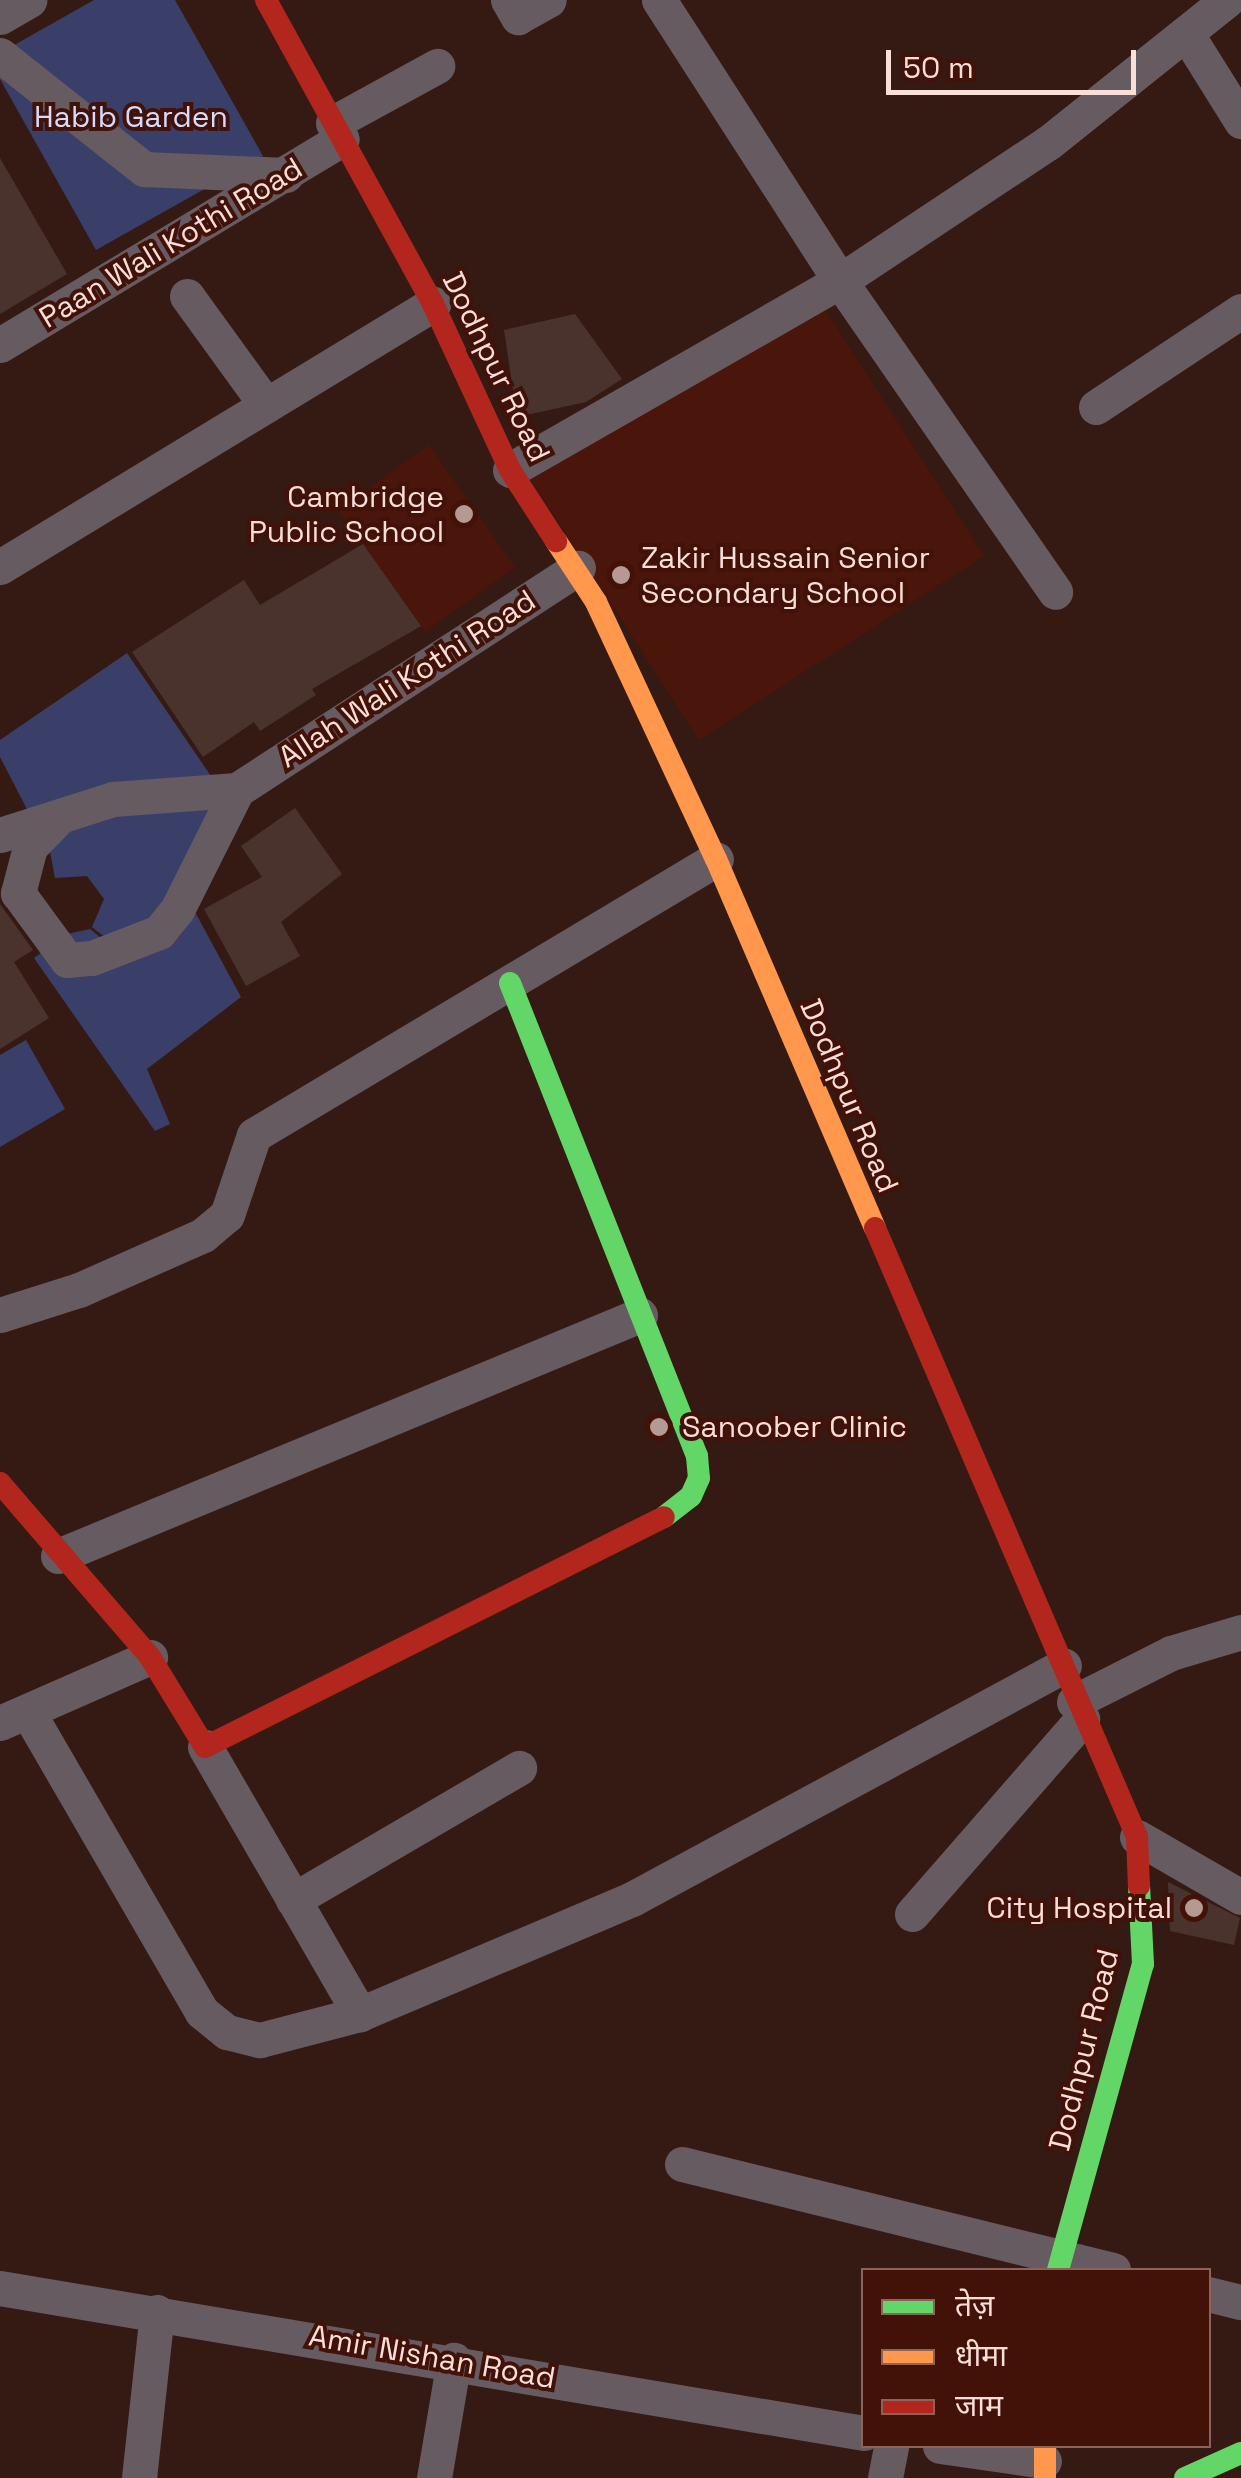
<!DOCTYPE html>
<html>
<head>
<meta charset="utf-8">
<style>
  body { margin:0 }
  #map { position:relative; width:1241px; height:2478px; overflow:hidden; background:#351a14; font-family:"Space Grotesk","Noto Sans Devanagari",sans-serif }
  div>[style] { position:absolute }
  .built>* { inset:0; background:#4a150a }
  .green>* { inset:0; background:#3a3f6a }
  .building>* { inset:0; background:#4b332d }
  .street>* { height:35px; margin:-17.5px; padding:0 17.5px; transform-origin:17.5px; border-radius:17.5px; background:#665b60 }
  .fast>* { height:22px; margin:-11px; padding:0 11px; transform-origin:11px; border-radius:11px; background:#63d668 }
  .slow>* { height:22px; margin:-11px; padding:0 11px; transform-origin:11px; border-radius:11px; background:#ff974d }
  .jam>* { height:22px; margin:-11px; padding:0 11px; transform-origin:11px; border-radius:11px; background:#b3261e }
  .dots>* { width:28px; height:28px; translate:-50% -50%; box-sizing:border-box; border:5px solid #421107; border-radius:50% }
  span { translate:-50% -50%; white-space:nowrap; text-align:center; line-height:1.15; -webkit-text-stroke:8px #421107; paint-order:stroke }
  .park-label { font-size:30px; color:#d2dcff }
  .street-label { font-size:30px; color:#fadfd9 }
  .poi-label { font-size:30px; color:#fadfd9 }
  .right { translate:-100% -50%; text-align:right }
  .left { translate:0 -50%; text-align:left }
  .legend { position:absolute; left:861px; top:2268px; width:350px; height:180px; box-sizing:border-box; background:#421107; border:2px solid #8c635b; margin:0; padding:12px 18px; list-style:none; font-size:30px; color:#fadfd9 }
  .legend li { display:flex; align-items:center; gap:20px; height:50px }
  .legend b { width:50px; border:2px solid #8c635b }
  .scale { position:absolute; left:886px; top:50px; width:250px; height:45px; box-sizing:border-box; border:5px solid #fadfd9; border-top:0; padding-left:12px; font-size:30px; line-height:35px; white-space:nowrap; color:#fadfd9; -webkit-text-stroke:8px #421107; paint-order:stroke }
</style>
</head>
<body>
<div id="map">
  <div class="built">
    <div style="clip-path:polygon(806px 280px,984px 556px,699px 740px,521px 464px)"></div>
    <div style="clip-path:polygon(429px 445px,515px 567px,425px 632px,338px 510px)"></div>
  </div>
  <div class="green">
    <div style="clip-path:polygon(94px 0,175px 0,263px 156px,96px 250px,0 79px,0 53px)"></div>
    <div style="clip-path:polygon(127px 653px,215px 782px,31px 817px,0 757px,0 740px)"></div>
    <div style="clip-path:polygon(221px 804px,178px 900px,115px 945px,92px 927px,104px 899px,87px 876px,55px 878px,49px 846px,70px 823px,110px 811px)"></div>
    <div style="clip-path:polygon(195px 912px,241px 997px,147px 1069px,170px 1124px,155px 1131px,34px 958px,67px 934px,90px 929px,111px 946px)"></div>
    <div style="clip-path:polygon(26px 1040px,65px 1109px,0 1147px,0 1055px)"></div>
  </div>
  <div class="building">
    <div style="clip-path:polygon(0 158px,67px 274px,0 314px)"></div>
    <div style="clip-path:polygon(575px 314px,622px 379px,586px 402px,517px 417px,504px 330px)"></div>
    <div style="clip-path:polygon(363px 544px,421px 626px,312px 689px,316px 695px,260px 731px,254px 722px,203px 757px,132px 652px,244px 580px,260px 605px)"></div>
    <div style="clip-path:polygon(295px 808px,342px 874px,281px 922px,300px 956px,246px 986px,204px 909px,262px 877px,241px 846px)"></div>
    <div style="clip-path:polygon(0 904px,33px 950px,14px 962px,49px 1018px,0 1049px)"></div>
    <div style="clip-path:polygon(1168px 1882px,1240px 1918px,1234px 1945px,1170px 1931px)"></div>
  </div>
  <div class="street">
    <div style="left:508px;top:0;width:20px;rotate:60deg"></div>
    <div style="left:518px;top:17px;width:35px;rotate:-29deg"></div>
    <div style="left:659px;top:0;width:334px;rotate:57.2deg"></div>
    <div style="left:840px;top:281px;width:378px;rotate:55.3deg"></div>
    <div style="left:0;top:17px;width:34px;rotate:-30deg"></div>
    <div style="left:1186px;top:33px;width:104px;rotate:58deg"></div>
    <div style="left:0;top:55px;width:184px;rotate:38.4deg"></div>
    <div style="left:144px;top:169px;width:142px;rotate:2.4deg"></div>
    <div style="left:333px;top:123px;width:119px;rotate:-28.7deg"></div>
    <div style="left:187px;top:296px;width:135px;rotate:54.1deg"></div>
    <div style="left:0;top:345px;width:399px;rotate:-31.1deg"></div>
    <div style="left:1096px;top:407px;width:174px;rotate:-33.5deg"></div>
    <div style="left:510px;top:470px;width:380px;rotate:-29.8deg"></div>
    <div style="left:840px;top:281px;width:250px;rotate:-33.6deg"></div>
    <div style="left:1048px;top:143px;width:229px;rotate:-38.6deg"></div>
    <div style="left:0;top:567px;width:507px;rotate:-31.27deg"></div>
    <div style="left:60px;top:816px;width:43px;rotate:134.1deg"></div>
    <div style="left:30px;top:847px;width:48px;rotate:104.6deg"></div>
    <div style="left:18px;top:893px;width:83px;rotate:53.8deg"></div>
    <div style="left:67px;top:960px;width:25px;rotate:-5deg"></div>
    <div style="left:92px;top:958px;width:72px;rotate:-21.2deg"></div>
    <div style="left:159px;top:932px;width:28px;rotate:-51deg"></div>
    <div style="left:177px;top:910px;width:134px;rotate:-63.4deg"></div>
    <div style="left:0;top:835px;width:119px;rotate:-17.7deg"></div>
    <div style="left:113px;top:799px;width:124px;rotate:-4.2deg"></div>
    <div style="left:237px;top:790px;width:407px;rotate:-33.1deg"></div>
    <div style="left:0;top:1315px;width:83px;rotate:-17.6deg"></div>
    <div style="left:79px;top:1290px;width:136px;rotate:-23.9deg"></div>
    <div style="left:203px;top:1235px;width:31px;rotate:-40deg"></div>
    <div style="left:227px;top:1215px;width:84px;rotate:-71.4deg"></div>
    <div style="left:254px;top:1135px;width:538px;rotate:-30.85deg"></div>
    <div style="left:58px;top:1556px;width:630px;rotate:-22.49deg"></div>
    <div style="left:1074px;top:1702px;width:109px;rotate:-26.8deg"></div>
    <div style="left:1171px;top:1653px;width:73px;rotate:-16.7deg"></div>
    <div style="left:28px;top:1712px;width:347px;rotate:59.9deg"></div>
    <div style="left:202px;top:2012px;width:32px;rotate:39deg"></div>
    <div style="left:227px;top:2032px;width:34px;rotate:14deg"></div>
    <div style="left:260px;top:2040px;width:103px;rotate:-14.6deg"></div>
    <div style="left:360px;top:2014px;width:295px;rotate:-22.9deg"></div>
    <div style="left:632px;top:1899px;width:491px;rotate:-28.4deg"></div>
    <div style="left:0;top:1723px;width:164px;rotate:-23.7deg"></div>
    <div style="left:205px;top:1747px;width:309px;rotate:59.9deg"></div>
    <div style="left:1137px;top:1837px;width:120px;rotate:30deg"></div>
    <div style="left:293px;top:1900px;width:262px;rotate:-30.3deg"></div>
    <div style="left:912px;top:1914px;width:259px;rotate:-48.9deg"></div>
    <div style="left:682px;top:2164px;width:444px;rotate:13.8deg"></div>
    <div style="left:0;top:2288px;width:876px;rotate:9.53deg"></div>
    <div style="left:1208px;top:2294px;width:34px;rotate:14deg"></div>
    <div style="left:940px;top:2446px;width:105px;rotate:8.2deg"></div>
    <div style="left:139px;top:2478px;width:167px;rotate:-83.8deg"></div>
    <div style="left:434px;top:2478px;width:120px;rotate:-80.4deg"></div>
    <div style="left:885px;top:2478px;width:33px;rotate:-79deg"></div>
  </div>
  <div class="fast">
    <div style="left:510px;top:983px;width:509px;rotate:68.43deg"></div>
    <div style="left:697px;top:1456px;width:22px;rotate:85deg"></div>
    <div style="left:699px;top:1478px;width:20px;rotate:114deg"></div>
    <div style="left:691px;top:1496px;width:34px;rotate:142deg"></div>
    <div style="left:1058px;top:2270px;width:318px;rotate:-74.5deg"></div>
    <div style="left:1143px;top:1964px;width:78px;rotate:-92.9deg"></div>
    <div style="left:1185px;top:2478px;width:61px;rotate:-24.1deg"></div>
  </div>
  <div class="slow">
    <div style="left:556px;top:541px;width:73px;rotate:56.7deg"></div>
    <div style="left:596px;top:602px;width:284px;rotate:65deg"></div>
    <div style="left:716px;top:859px;width:402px;rotate:66.7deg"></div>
    <div style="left:1045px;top:2446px;width:32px;rotate:90deg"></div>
  </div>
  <div class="jam">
    <div style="left:266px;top:0;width:347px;rotate:61.2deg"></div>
    <div style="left:433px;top:304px;width:183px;rotate:65.1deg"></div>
    <div style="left:510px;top:470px;width:85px;rotate:57.1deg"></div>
    <div style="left:875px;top:1228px;width:663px;rotate:66.72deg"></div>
    <div style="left:1137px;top:1837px;width:49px;rotate:87.7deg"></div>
    <div style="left:0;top:1483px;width:230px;rotate:49.2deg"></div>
    <div style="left:150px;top:1657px;width:105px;rotate:58.6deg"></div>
    <div style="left:205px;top:1747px;width:513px;rotate:-26.61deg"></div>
  </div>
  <div class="dots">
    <div style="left:464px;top:514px;background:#b59a94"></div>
    <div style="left:621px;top:575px;background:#b59a94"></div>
    <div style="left:659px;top:1427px;background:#b59a94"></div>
    <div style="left:1194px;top:1908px;background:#b59a94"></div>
  </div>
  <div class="park-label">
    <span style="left:131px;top:117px">Habib Garden</span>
  </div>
  <div class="street-label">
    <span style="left:171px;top:243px;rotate:-31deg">Paan Wali Kothi Road</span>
    <span style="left:496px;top:367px;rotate:64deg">Dodhpur Road</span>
    <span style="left:407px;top:679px;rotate:-33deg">Allah Wali Kothi Road</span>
    <span style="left:849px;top:1096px;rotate:67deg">Dodhpur Road</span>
    <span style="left:1084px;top:2050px;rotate:-76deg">Dodhpur Road</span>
    <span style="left:432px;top:2357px;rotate:10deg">Amir Nishan Road</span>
  </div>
  <div class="poi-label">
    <span class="right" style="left:444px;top:514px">Cambridge<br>Public School</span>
    <span class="left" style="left:641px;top:575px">Zakir Hussain Senior<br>Secondary School</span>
    <span class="left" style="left:682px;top:1427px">Sanoober Clinic</span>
    <span class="right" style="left:1172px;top:1908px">City Hospital</span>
  </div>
  <ul class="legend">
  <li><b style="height:12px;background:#63d668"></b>तेज़</li>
  <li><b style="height:12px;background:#ff974d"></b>धीमा</li>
  <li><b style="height:12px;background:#b3261e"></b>जाम</li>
  </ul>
  <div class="scale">50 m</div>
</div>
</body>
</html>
